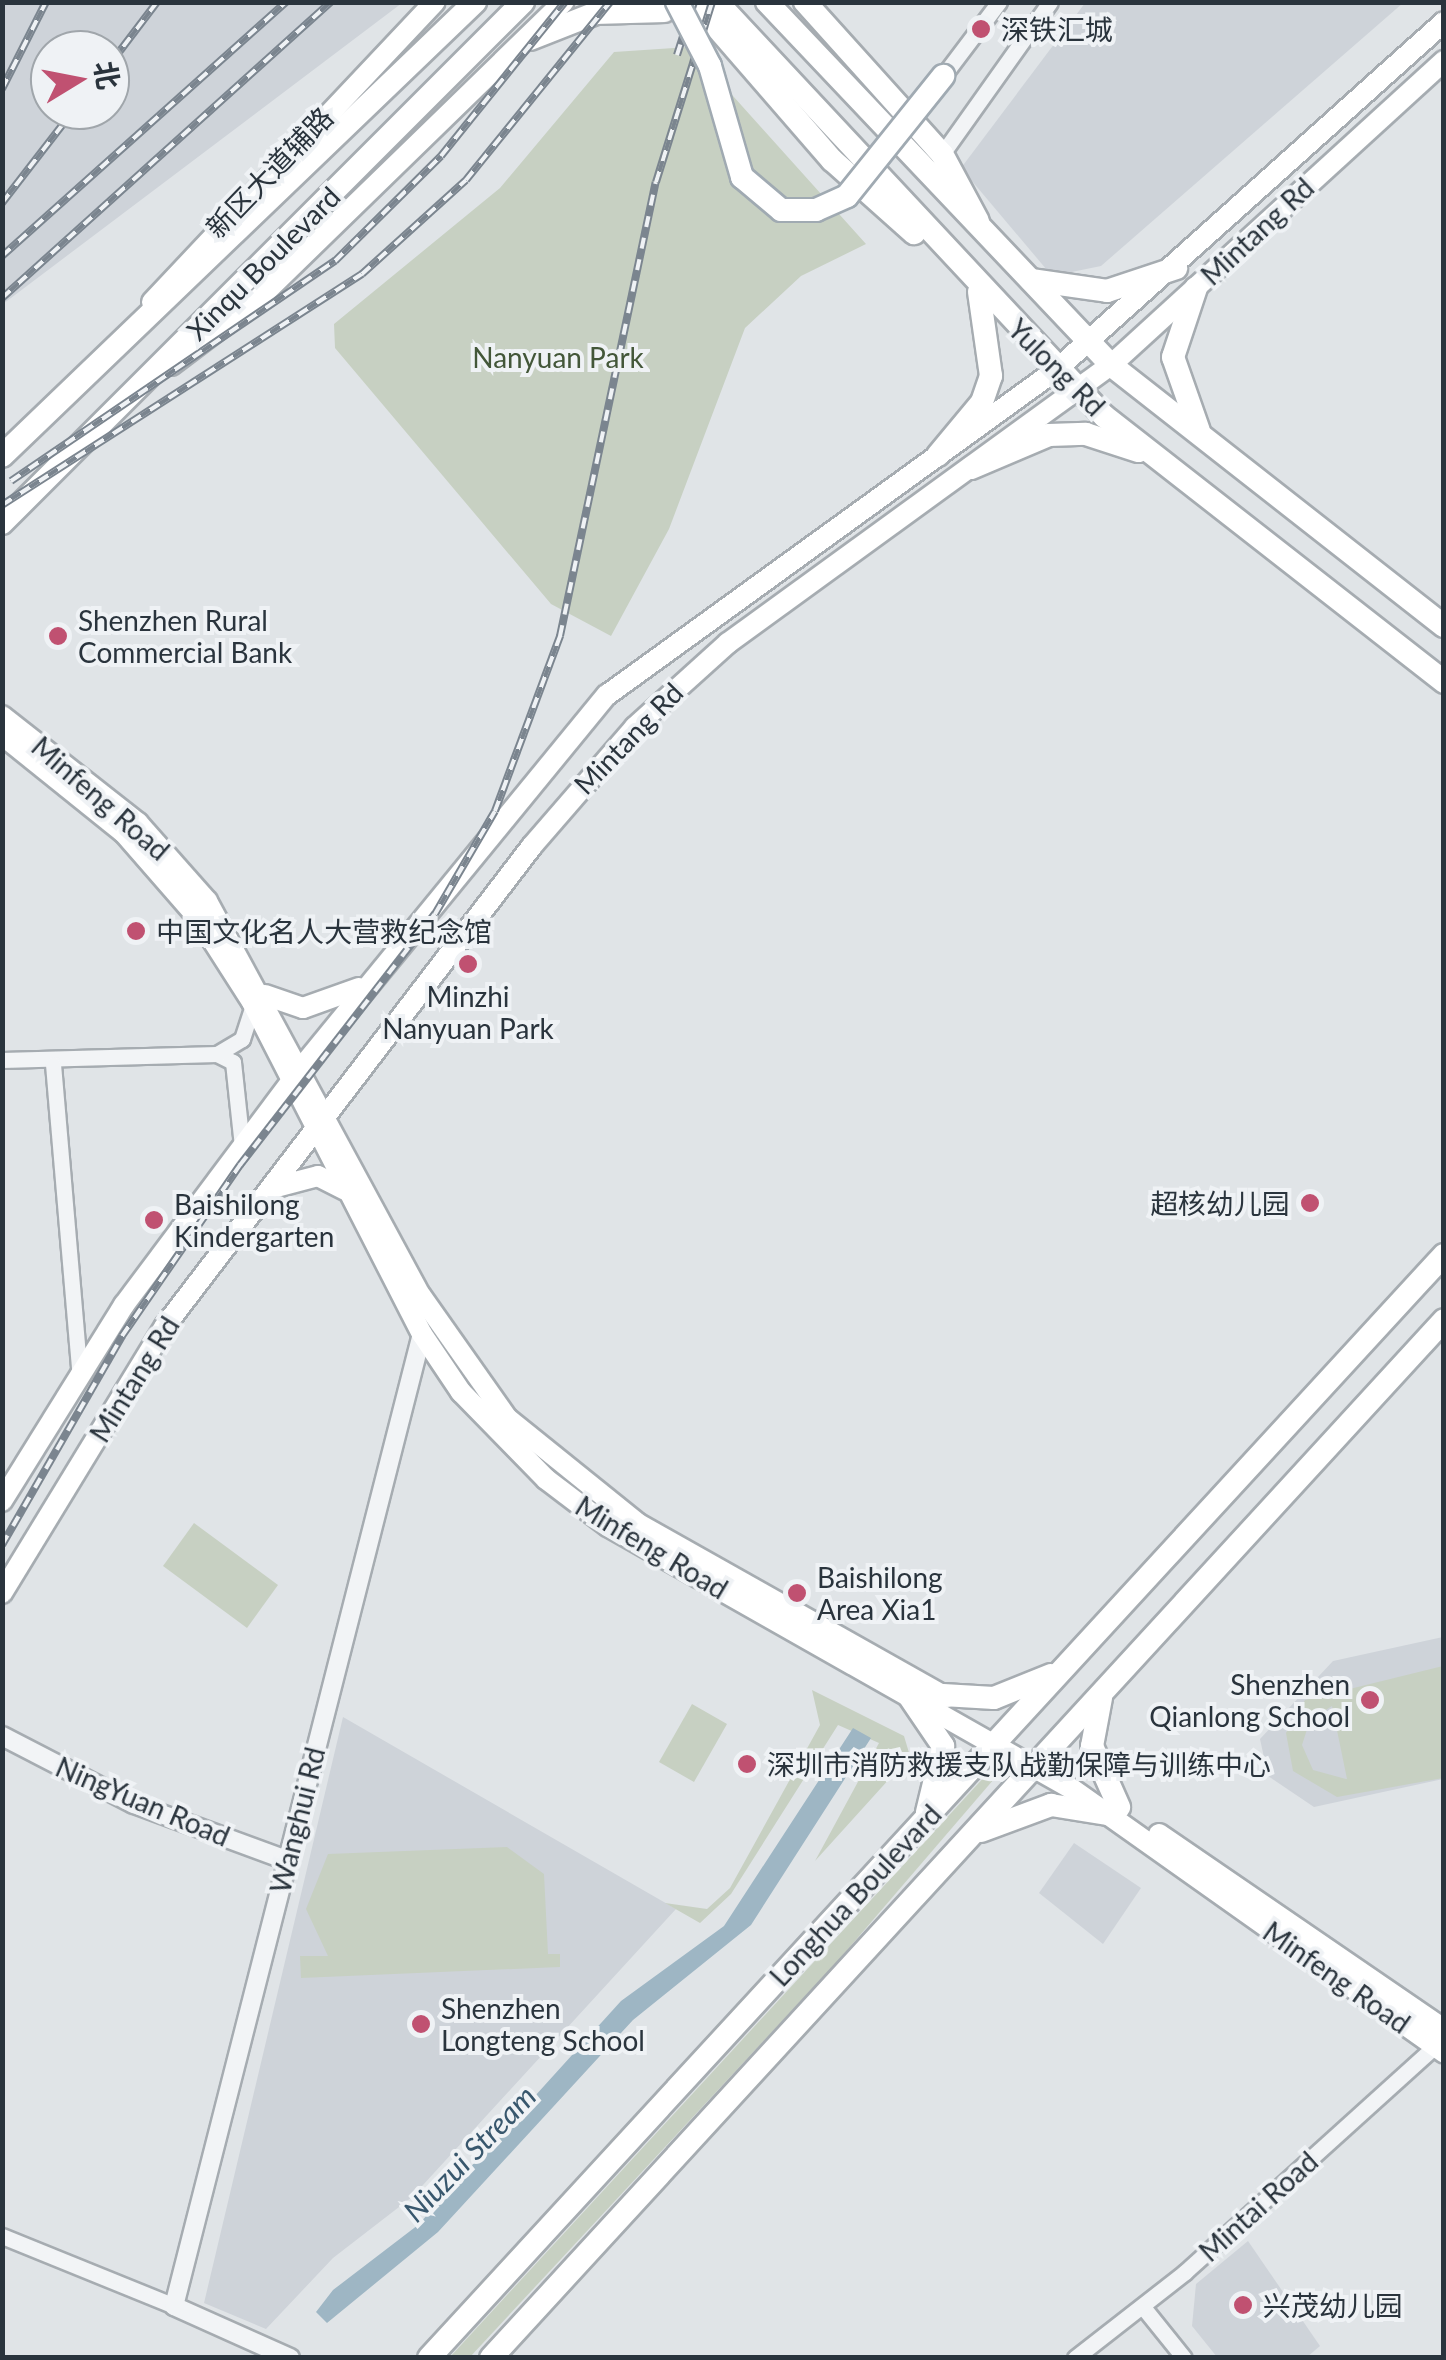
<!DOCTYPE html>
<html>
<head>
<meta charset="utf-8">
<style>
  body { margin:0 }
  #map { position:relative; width:1446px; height:2360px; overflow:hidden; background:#e0e4e7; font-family:Lato,"Noto Sans SC",sans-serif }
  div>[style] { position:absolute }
  .built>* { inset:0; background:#ced3d9 }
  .green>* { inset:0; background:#c7d0c2 }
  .water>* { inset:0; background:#9eb6c4 }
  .roads { filter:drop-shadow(2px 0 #a6acb1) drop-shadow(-2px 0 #a6acb1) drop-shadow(0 2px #a6acb1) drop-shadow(0 -2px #a6acb1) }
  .minor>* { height:15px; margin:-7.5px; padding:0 7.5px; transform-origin:7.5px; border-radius:7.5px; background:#f2f4f6 }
  .tertiary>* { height:18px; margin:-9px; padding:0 9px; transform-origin:9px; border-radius:9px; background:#f2f4f6 }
  .secondary>* { height:20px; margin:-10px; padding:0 10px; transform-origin:10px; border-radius:10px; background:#fff }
  .primary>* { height:22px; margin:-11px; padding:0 11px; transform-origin:11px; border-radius:11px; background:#fff }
  .rail>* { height:8px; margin-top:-4px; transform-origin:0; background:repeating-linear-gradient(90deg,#eff2f5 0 11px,#7b858f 0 22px); box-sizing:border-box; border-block:2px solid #7b858f }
  .bridges { filter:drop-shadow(2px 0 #a0aab2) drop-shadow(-2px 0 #a0aab2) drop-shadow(0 2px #a0aab2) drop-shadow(0 -2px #a0aab2) }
  .primary-bridge>* { height:22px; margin:-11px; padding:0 11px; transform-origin:11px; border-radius:11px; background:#fff }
  .dots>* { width:28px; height:28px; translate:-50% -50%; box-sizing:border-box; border:5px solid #eff2f5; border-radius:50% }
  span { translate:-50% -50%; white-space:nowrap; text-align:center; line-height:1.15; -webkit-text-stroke:8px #eff2f5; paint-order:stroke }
  .poi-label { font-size:28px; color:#2a343d }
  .left { translate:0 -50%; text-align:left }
  .right { translate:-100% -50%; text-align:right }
  .street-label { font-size:28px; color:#2a343d }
  .park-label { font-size:28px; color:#435739 }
  .water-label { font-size:30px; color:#38576d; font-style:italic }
  .frame { position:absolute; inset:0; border:5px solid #2a343d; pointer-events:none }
  .north { position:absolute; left:30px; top:30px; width:100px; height:100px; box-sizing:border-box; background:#eff2f5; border:2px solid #a0a6ab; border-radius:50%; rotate:80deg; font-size:28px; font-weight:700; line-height:40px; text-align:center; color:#2a343d }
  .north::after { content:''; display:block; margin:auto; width:35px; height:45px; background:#c05171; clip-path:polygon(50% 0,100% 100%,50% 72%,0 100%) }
</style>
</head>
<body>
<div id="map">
  <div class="built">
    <div style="clip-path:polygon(evenodd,3px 2px,402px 2px,402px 3px,3px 304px,3px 2px,110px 50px,110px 110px,50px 110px,50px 50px,110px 50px)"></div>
    <div style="clip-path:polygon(1085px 3px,1403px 3px,1101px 266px,1052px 276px,961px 168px)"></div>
    <div style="clip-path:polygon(1443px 1637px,1443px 1779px,1314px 1807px,1268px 1776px,1260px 1739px,1333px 1661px)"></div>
    <div style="clip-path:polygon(343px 1717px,676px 1909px,412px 2197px,333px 2258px,266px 2329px,204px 2303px)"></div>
    <div style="clip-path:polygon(1074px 1843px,1141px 1888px,1103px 1944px,1039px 1893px)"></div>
    <div style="clip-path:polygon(1248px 2241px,1320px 2346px,1307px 2357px,1217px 2357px,1192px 2326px,1196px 2284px)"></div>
  </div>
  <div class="green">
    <div style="clip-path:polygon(689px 47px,866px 244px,801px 276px,745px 328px,669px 529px,611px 636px,551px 604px,335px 348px,334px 324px,500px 188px,614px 52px)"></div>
    <div style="clip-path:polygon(194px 1523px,278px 1585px,247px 1628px,163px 1566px)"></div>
    <div style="clip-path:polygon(evenodd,1443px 1666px,1443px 1778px,1337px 1797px,1293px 1771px,1286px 1733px,1305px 1700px,1443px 1666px,1332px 1706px,1347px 1779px,1346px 1779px,1313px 1770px,1302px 1745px,1310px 1720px,1332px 1706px)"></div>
    <div style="clip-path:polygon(812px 1690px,904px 1736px,910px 1756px,815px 1861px,879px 1743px,838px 1725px,731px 1894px,700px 1923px,665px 1903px,707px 1909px,730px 1888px,820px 1725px)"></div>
    <div style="clip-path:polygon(692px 1704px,727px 1724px,694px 1782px,659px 1762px)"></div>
    <div style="clip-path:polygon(987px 1774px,994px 1779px,836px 1963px,470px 2357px,450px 2357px)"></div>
    <div style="clip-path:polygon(507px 1847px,544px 1874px,548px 1954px,560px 1954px,560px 1967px,301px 1978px,300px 1956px,328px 1956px,306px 1909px,328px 1854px)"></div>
  </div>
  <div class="water">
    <div style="clip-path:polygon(853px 1728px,871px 1738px,751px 1925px,633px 2020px,438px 2232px,327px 2323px,316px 2312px,333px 2290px,418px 2225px,621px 2001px,724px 1926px)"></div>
  </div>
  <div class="roads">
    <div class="minor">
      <div style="left:943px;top:76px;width:93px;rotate:-52.9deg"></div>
      <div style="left:942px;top:154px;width:186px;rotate:-54.6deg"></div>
      <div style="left:217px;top:1054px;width:18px;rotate:27deg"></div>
      <div style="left:233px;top:1062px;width:84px;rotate:83.9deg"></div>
      <div style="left:2px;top:1060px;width:215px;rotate:-1.6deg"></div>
      <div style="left:217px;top:1054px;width:29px;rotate:-31deg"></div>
      <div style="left:242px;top:1039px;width:35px;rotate:-72deg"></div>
      <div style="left:53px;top:1064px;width:313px;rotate:85.1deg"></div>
      <div style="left:2px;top:2236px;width:186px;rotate:22.1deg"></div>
      <div style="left:1143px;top:2307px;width:65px;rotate:51.2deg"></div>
      <div style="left:1075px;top:2358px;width:140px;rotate:-38deg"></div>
      <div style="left:1185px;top:2272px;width:337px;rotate:-42.1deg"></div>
    </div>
    <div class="tertiary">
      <div style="left:2px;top:1736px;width:148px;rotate:27.3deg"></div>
      <div style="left:134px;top:1804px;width:162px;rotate:20.2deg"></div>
      <div style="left:290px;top:2358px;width:127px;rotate:-155.9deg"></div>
      <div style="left:174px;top:2306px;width:1003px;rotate:-75.69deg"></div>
    </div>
    <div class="secondary">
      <div style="left:152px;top:302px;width:412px;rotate:-46.7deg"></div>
      <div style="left:171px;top:365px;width:106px;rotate:-37deg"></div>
      <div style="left:256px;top:301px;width:429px;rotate:-44.2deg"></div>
      <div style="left:2px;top:716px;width:173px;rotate:38.2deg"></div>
      <div style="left:138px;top:823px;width:104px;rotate:48.5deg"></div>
      <div style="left:207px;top:901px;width:449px;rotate:61.6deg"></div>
      <div style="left:421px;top:1296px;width:149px;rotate:54.8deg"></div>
      <div style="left:507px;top:1418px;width:167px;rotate:38.9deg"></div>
      <div style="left:637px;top:1523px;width:355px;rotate:29.4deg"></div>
      <div style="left:2px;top:735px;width:156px;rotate:38.8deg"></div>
      <div style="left:124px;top:833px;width:114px;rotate:48.9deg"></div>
      <div style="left:199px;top:919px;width:98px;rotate:57.4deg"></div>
      <div style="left:252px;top:1002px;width:373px;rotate:62.9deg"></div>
      <div style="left:422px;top:1334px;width:70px;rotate:56.1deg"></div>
      <div style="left:461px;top:1392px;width:122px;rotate:45.7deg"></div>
      <div style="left:546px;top:1479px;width:78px;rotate:37.2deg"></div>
      <div style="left:608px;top:1526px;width:533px;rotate:29.55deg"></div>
      <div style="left:1072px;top:1789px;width:456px;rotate:35.3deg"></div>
      <div style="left:265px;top:995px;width:40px;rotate:18.9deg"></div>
      <div style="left:303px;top:1008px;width:59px;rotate:-19.7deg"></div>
      <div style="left:276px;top:1187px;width:43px;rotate:-14.7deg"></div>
      <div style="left:318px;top:1176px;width:31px;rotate:27deg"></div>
      <div style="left:2px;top:1501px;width:231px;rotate:-58.1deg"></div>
      <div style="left:124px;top:1305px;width:297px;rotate:-53.2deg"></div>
      <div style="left:302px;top:1067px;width:481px;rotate:-50.7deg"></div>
      <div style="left:607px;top:695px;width:554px;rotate:-35.9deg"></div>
      <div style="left:1056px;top:370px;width:521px;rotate:-41.89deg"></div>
      <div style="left:2px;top:1593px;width:313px;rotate:-58.6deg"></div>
      <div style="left:165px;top:1326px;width:604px;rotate:-52.6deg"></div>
      <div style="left:532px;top:846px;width:157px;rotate:-49.1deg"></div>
      <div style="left:635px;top:727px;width:125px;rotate:-42.1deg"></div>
      <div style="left:728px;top:643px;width:473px;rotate:-36deg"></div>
      <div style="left:1111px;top:365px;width:451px;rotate:-42.4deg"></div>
      <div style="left:1159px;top:1834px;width:345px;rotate:34.4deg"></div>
    </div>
    <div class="primary">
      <div style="left:695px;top:2px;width:209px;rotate:49.1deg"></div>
      <div style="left:832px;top:160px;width:110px;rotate:41.7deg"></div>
      <div style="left:717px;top:2px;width:567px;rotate:46.93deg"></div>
      <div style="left:1104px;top:416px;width:432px;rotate:38deg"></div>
      <div style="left:767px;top:2px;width:500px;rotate:46.54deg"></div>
      <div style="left:1111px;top:365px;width:423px;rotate:38.1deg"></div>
      <div style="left:805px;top:2px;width:205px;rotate:48deg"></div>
      <div style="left:942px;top:154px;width:76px;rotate:61.8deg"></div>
      <div style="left:530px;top:39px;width:71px;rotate:-21.5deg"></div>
      <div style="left:596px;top:13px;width:68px;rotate:-1.7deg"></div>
      <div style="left:1031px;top:280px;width:77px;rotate:8.2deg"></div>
      <div style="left:1107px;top:291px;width:73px;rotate:-18.4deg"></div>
      <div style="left:1196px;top:288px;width:73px;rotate:108.4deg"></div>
      <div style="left:1173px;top:357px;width:78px;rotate:70.6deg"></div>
      <div style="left:938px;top:455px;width:69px;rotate:-50.3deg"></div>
      <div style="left:982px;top:402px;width:28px;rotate:-71deg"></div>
      <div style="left:991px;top:376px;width:85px;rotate:-98.1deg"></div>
      <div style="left:2px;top:456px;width:656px;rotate:-43.83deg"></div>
      <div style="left:971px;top:468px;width:85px;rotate:-22.9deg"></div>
      <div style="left:1049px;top:435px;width:37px;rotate:-2deg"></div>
      <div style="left:1086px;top:434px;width:55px;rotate:18.1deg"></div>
      <div style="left:2px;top:523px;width:737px;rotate:-45deg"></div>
      <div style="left:905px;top:1690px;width:68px;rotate:55.8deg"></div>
      <div style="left:943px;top:1746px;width:68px;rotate:103.6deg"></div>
      <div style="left:943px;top:1695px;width:51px;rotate:3.4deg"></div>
      <div style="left:994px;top:1698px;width:61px;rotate:-22deg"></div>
      <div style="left:1101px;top:1698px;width:49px;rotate:100.6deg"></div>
      <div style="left:1092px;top:1746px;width:67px;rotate:66.1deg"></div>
      <div style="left:981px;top:1831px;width:75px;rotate:-20.4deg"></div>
      <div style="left:1051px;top:1805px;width:58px;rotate:9deg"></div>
      <div style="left:429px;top:2358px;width:1499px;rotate:-47.38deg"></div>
      <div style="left:491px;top:2358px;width:1409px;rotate:-47.44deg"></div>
    </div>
  </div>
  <div class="rail">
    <div style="left:677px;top:55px;width:56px;rotate:-72.2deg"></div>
    <div style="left:110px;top:64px;width:78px;rotate:-52.8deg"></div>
    <div style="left:2px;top:89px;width:97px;rotate:-63.2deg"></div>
    <div style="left:2px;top:203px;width:118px;rotate:-52.3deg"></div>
    <div style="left:2px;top:256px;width:381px;rotate:-41.8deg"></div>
    <div style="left:2px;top:298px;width:443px;rotate:-42deg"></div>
    <div style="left:11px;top:481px;width:392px;rotate:-34.2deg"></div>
    <div style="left:335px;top:261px;width:149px;rotate:-44.7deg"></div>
    <div style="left:441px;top:156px;width:198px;rotate:-51.2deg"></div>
    <div style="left:2px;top:505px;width:428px;rotate:-32.7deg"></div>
    <div style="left:362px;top:274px;width:140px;rotate:-42.1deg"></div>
    <div style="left:466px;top:180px;width:229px;rotate:-51deg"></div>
    <div style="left:2px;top:1545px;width:241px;rotate:-60.1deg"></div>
    <div style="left:122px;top:1336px;width:208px;rotate:-55.4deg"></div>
    <div style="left:240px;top:1165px;width:318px;rotate:-52.2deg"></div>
    <div style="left:435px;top:914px;width:119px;rotate:-59.8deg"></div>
    <div style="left:495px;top:811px;width:187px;rotate:-69.6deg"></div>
    <div style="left:560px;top:636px;width:464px;rotate:-78.1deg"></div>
    <div style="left:656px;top:182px;width:189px;rotate:-72.7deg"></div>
  </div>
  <div class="bridges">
    <div class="primary-bridge">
      <div style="left:677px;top:2px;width:72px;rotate:62.7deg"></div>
      <div style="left:710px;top:66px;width:116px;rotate:73.9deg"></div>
      <div style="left:742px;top:177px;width:51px;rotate:40.2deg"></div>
      <div style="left:781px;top:210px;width:35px"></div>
      <div style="left:816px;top:210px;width:34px;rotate:-24deg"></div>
      <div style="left:847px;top:196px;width:154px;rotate:-51.3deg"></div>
    </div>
  </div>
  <div class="dots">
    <div style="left:981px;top:29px;background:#c05171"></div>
    <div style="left:58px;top:636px;background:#c05171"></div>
    <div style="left:136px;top:931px;background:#c05171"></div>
    <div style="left:468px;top:964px;background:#c05171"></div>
    <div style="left:1310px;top:1203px;background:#c05171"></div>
    <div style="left:154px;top:1220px;background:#c05171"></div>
    <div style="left:797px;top:1593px;background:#c05171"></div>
    <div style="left:1370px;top:1700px;background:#c05171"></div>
    <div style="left:747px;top:1764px;background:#c05171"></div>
    <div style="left:421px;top:2024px;background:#c05171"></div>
    <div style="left:1243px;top:2305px;background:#c05171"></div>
  </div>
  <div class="poi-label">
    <span class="left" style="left:1001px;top:29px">深铁汇城</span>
    <span class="left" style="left:78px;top:636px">Shenzhen Rural<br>Commercial Bank</span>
    <span class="left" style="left:156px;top:931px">中国文化名人大营救纪念馆</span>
    <span style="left:468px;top:1012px">Minzhi<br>Nanyuan Park</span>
    <span class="right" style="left:1290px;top:1203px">超核幼儿园</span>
    <span class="left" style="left:174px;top:1220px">Baishilong<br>Kindergarten</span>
    <span class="left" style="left:817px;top:1593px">Baishilong<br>Area Xia1</span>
    <span class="right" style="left:1350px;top:1700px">Shenzhen<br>Qianlong School</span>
    <span class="left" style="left:767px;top:1764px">深圳市消防救援支队战勤保障与训练中心</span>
    <span class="left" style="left:441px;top:2024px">Shenzhen<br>Longteng School</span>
    <span class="left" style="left:1263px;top:2305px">兴茂幼儿园</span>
  </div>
  <div class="street-label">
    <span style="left:269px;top:172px;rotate:-46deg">新区大道辅路</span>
    <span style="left:1257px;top:231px;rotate:-43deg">Mintang Rd</span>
    <span style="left:263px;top:263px;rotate:-45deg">Xinqu Boulevard</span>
    <span style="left:1057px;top:367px;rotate:45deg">Yulong Rd</span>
    <span style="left:628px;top:738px;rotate:-46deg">Mintang Rd</span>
    <span style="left:101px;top:798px;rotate:41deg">Minfeng Road</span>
    <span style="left:134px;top:1379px;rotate:-58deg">Mintang Rd</span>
    <span style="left:652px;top:1547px;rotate:31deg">Minfeng Road</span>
    <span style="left:143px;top:1801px;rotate:23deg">NingYuan Road</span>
    <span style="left:297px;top:1820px;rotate:-76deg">Wanghui Rd</span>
    <span style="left:855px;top:1895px;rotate:-47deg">Longhua Boulevard</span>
    <span style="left:1337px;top:1977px;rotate:35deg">Minfeng Road</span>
    <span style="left:1258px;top:2206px;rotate:-42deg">Mintai Road</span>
  </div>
  <div class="park-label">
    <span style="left:558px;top:357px">Nanyuan Park</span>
  </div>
  <div class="water-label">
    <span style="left:469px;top:2153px;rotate:-46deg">Niuzui Stream</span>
  </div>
  <div class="frame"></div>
  <div class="north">北</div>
</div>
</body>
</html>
